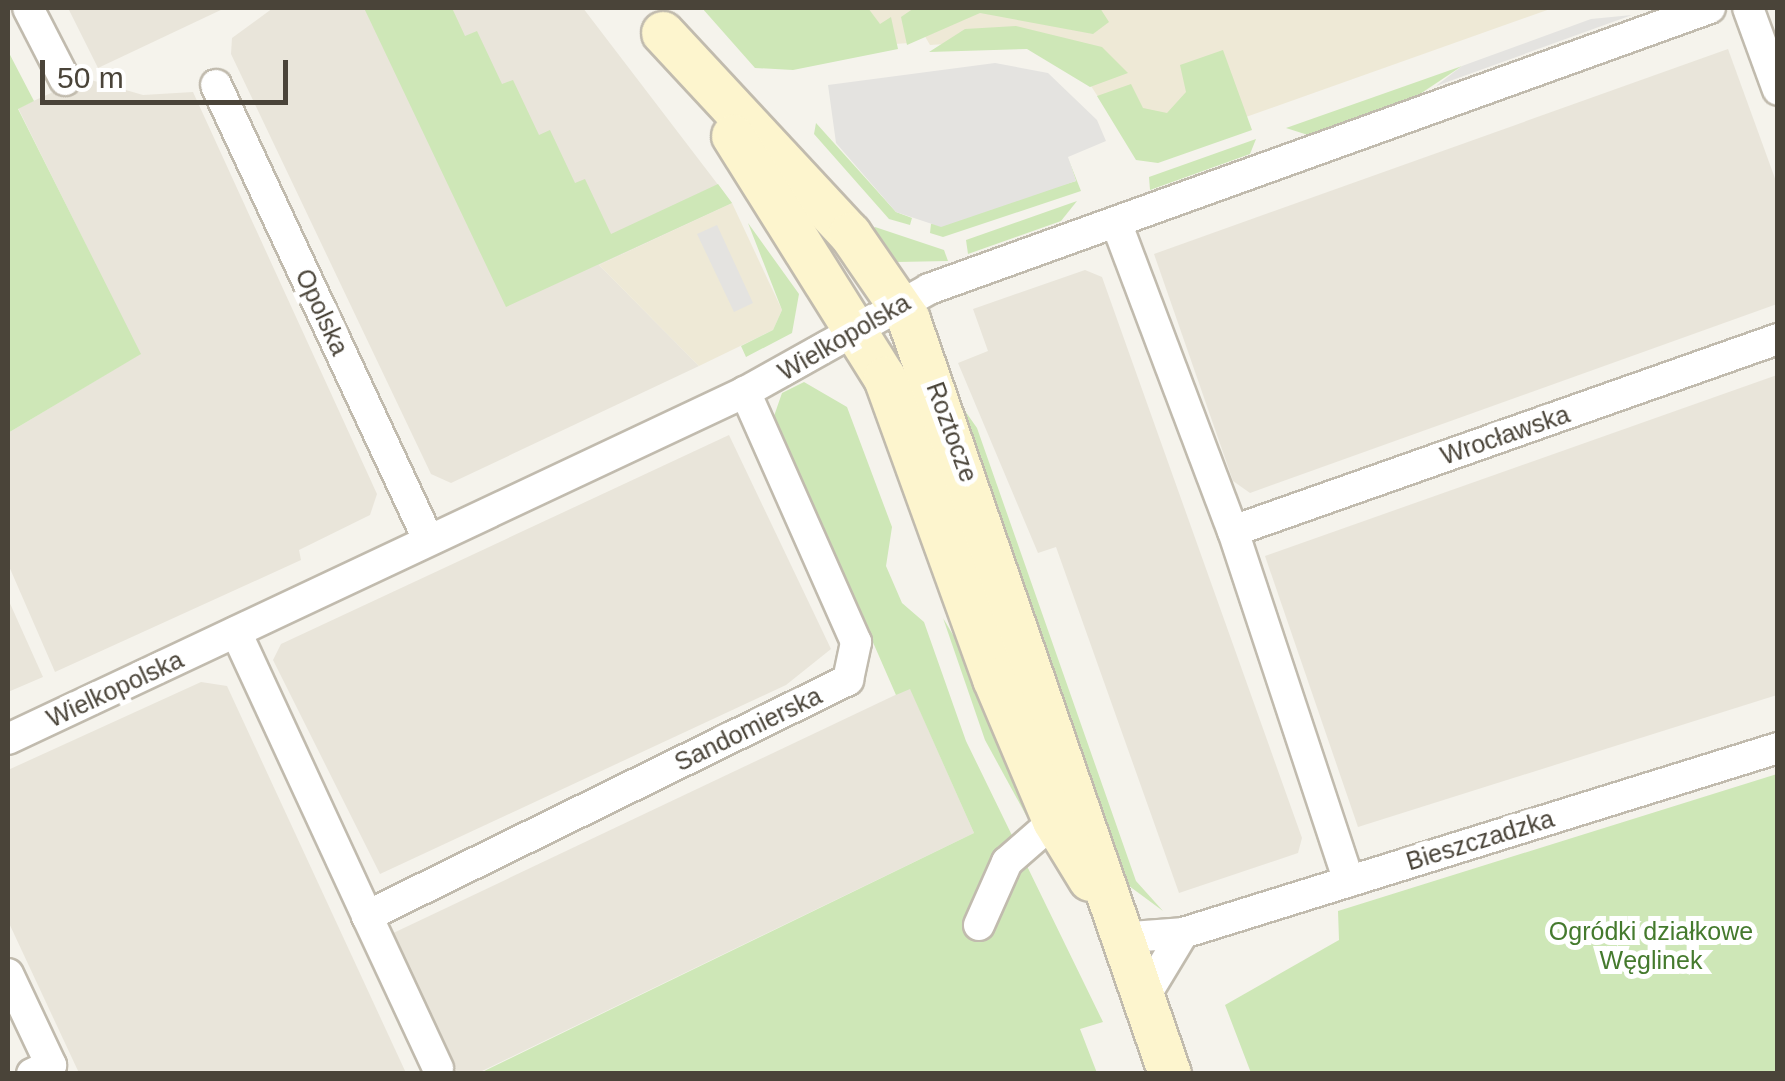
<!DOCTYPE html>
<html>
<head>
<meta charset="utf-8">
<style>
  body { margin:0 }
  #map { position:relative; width:1785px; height:1081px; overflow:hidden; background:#f5f3ec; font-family:Arial,sans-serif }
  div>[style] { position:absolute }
  .residential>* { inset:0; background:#e9e5da }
  .education>* { inset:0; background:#eee9d6 }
  .green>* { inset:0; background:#cee7b7 }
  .parking>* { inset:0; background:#e4e3e0 }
  .roads { filter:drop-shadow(2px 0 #c1bbae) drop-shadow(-2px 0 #c1bbae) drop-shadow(0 2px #c1bbae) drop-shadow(0 -2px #c1bbae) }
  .street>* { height:30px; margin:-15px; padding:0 15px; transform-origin:15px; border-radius:15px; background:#fff }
  .secondary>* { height:42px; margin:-21px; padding:0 21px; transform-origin:21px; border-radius:21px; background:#fdf5ce }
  span { translate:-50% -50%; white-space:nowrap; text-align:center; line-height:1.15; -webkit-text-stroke:10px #fff; paint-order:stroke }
  .street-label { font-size:25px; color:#4a4439 }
  .park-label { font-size:25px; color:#457a2e }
  .frame { position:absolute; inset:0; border:10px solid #4a4439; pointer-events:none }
  .scale { position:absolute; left:40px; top:60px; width:248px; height:45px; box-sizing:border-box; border:5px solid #4a4439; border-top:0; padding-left:12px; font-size:30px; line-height:35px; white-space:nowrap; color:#4a4439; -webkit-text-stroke:8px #fff; paint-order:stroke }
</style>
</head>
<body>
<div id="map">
  <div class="residential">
    <div style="clip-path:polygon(68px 8px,225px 8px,98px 68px)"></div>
    <div style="clip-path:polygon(273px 8px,583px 8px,732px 203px,599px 265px,699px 366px,451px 483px,431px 474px,231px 54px,232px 38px)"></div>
    <div style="clip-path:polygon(1728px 49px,1777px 184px,1777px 304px,1250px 493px,1233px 481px,1154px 254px)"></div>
    <div style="clip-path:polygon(84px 78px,143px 95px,193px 92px,377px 494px,370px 515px,299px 550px,301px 560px,55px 672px,8px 564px,8px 433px,140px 354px,18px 108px)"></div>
    <div style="clip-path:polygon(1085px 270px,1102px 277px,1302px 838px,1298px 853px,1179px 893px,1056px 547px,1038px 553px,958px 363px,988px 351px,973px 309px)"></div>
    <div style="clip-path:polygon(1777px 375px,1777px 695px,1358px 827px,1265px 556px)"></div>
    <div style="clip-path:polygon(729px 435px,831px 649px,786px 685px,380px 874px,273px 660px,281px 644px)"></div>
    <div style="clip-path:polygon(8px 599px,43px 677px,8px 692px)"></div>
    <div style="clip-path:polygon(201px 682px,227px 686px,406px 1073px,79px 1073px,8px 921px,8px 770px)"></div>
    <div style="clip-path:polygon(910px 688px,974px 833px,478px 1073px,454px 1073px,387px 936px)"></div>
  </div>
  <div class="education">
    <div style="clip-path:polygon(765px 8px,1553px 8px,1136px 156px,1082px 72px,1058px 55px,1006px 40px,930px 45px,923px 33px,909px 43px,797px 51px)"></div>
    <div style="clip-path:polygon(732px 203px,782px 310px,773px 330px,699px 366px,599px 265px)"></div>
  </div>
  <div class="green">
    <div style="clip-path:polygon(364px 8px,452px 8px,465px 36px,477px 31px,502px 84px,513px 80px,539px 135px,550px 130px,575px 183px,585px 179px,611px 234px,718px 184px,732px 203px,506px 307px)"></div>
    <div style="clip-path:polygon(702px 8px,868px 8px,880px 24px,891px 17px,898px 49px,793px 70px,755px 68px)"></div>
    <div style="clip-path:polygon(914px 8px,1100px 8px,1109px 22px,1093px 34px,980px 13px,907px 45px,901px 17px)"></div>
    <div style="clip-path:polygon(1016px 26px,1102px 47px,1128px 73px,1090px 87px,1027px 49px,929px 52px,965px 29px)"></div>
    <div style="clip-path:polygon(1223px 50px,1252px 130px,1158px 163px,1136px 160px,1097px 96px,1131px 84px,1143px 108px,1167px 113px,1186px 92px,1180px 65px)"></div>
    <div style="clip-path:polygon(8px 51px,34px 101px,18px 109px,141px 354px,8px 433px)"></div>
    <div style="clip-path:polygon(1462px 66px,1420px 94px,1308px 135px,1286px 128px)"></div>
    <div style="clip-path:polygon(816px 123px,896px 212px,912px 218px,910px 225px,889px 219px,814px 134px)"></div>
    <div style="clip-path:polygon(1256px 139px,1250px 154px,1150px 190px,1149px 177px)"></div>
    <div style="clip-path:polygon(1068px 158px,1081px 191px,943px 237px,930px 233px,931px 224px,1076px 181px)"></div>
    <div style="clip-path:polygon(1077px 201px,1061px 221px,968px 254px,966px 240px)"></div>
    <div style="clip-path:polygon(748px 223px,799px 294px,792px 333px,746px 357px,741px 346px,773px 330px,782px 310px)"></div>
    <div style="clip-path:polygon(875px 227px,944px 250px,948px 261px,897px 262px,868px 234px)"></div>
    <div style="clip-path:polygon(804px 382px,847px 407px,892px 527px,886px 566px,902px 603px,924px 622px,966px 741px,1103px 1022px,1080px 1029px,1097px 1073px,478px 1074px,974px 833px,910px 689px,896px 695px,774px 416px,782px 393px)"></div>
    <div style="clip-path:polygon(949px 388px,977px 428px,1136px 881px,1163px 911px,1121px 880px)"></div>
    <div style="clip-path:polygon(943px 618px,966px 657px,1027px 817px,985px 740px)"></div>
    <div style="clip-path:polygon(1777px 774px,1777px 1073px,1251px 1073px,1225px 1005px,1339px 940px,1338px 911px)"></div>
  </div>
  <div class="parking">
    <div style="clip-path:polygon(1632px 15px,1436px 86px,1462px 66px,1591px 19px)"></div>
    <div style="clip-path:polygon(995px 63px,1048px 73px,1097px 120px,1106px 141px,1068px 157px,1076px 181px,941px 227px,896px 212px,836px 143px,828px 85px)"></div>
    <div style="clip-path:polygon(717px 225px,753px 303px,734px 312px,697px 234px)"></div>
  </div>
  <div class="roads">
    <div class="street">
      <div style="left:28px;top:8px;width:81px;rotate:62.8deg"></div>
      <div style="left:1748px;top:8px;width:87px;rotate:69.9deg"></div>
      <div style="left:216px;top:85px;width:501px;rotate:64.97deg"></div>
      <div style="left:1116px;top:222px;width:330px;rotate:69.3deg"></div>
      <div style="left:1233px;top:531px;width:369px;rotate:71.7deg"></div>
      <div style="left:1233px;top:531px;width:578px;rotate:-19.41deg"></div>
      <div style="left:236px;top:632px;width:313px;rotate:65.2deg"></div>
      <div style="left:367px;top:916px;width:536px;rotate:-26.13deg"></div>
      <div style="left:848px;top:680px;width:39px;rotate:-78deg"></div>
      <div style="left:856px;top:642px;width:274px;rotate:-113.9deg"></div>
      <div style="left:8px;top:739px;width:815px;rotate:-25.21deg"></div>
      <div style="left:745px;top:392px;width:211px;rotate:-29.2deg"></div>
      <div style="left:929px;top:289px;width:830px;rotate:-19.79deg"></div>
      <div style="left:367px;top:916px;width:168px;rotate:65deg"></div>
      <div style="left:979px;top:925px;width:69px;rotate:-66deg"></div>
      <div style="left:1007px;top:862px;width:62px;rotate:-41.1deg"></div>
      <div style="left:1117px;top:938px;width:66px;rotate:-4.3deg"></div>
      <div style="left:1183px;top:933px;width:623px;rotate:-17.27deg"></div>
      <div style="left:8px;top:974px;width:101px;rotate:64.7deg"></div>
      <div style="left:51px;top:1065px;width:21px;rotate:155deg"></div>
      <div style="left:1142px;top:1001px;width:79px;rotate:-58.9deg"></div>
    </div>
    <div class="secondary">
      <div style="left:663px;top:33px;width:275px;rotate:47.1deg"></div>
      <div style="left:850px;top:234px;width:104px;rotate:55.5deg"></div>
      <div style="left:909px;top:320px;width:798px;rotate:70.91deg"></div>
      <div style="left:733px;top:136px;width:286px;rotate:57.9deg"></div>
      <div style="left:885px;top:378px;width:320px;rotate:70.1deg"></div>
      <div style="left:994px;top:679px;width:154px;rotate:67.1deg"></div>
      <div style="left:1054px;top:821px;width:69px;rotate:58.6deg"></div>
    </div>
  </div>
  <div class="street-label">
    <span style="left:322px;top:312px;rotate:65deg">Opolska</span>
    <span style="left:844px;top:337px;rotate:-30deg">Wielkopolska</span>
    <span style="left:952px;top:432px;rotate:70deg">Roztocze</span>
    <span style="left:1505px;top:435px;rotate:-19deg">Wrocławska</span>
    <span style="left:115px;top:689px;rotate:-25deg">Wielkopolska</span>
    <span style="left:748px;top:729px;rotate:-26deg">Sandomierska</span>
    <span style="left:1480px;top:840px;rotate:-17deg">Bieszczadzka</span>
  </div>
  <div class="park-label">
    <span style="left:1651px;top:946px">Ogródki działkowe<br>Węglinek</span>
  </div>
  <div class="frame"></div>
  <div class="scale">50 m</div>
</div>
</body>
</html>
